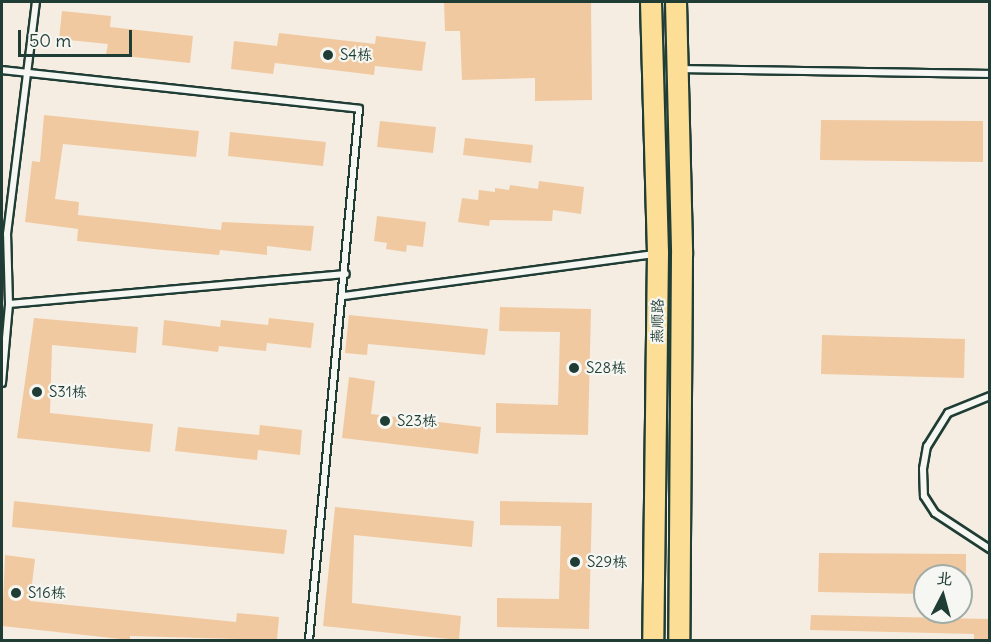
<!DOCTYPE html>
<html>
<head>
<meta charset="utf-8">
<style>
  body { margin:0 }
  #map { position:relative; width:991px; height:642px; overflow:hidden; background:#f5ede2; font-family:Delius,"LXGW WenKai TC",sans-serif }
  div>[style] { position:absolute }
  .building>* { inset:0; background:#f1c9a0 }
  .roads { filter:drop-shadow(2px 0 #1f3d34) drop-shadow(-2px 0 #1f3d34) drop-shadow(0 2px #1f3d34) drop-shadow(0 -2px #1f3d34) }
  .service>* { height:6px; margin:-3px; padding:0 3px; transform-origin:3px; border-radius:3px; background:#f6f6f2 }
  .primary>* { height:20px; margin:-10px; padding:0 10px; transform-origin:10px; border-radius:10px; background:#fdde96 }
  .dots>* { width:16px; height:16px; translate:-50% -50%; box-sizing:border-box; border:3px solid #f6f6f2; border-radius:50% }
  span { translate:-50% -50%; white-space:nowrap; text-align:center; line-height:1.15; -webkit-text-stroke:4.5px #f6f6f2; paint-order:stroke }
  .poi-label { font-size:15px; color:#1f3d34 }
  .left { translate:0 -50%; text-align:left }
  .street-label { font-size:15px; color:#1f3d34 }
  .frame { position:absolute; inset:0; border:3px solid #1f3d34; pointer-events:none }
  .north { position:absolute; left:913px; top:564px; width:60px; height:60px; box-sizing:border-box; background:#f6f6f2; border:2px solid #a0aca6; border-radius:50%; rotate:6deg; font-size:16px; font-weight:700; line-height:24px; text-align:center; color:#1f3d34 }
  .north::after { content:''; display:block; margin:auto; width:21px; height:27px; background:#1f3d34; clip-path:polygon(50% 0,100% 100%,50% 72%,0 100%) }
  .scale { position:absolute; left:18px; top:30px; width:114px; height:27px; box-sizing:border-box; border:3px solid #1f3d34; border-top:0; padding-left:8px; font-size:18px; line-height:21px; white-space:nowrap; color:#1f3d34; -webkit-text-stroke:4px #f6f6f2; paint-order:stroke }
</style>
</head>
<body>
<div id="map">
  <div class="building">
    <div style="clip-path:polygon(444px 2px,591px 2px,592px 100px,535px 101px,535px 78px,462px 80px,460px 31px,445px 31px)"></div>
    <div style="clip-path:polygon(62px 11px,111px 16px,110px 27px,193px 36px,190px 63px,106px 54px,108px 44px,59px 39px)"></div>
    <div style="clip-path:polygon(279px 33px,375px 44px,376px 36px,426px 42px,422px 71px,375px 66px,374px 75px,275px 63px,273px 74px,231px 69px,234px 41px,277px 46px)"></div>
    <div style="clip-path:polygon(44px 115px,199px 131px,196px 157px,63px 144px,55px 199px,79px 202px,78px 215px,221px 230px,222px 222px,314px 226px,311px 251px,267px 246px,267px 255px,220px 250px,219px 255px,153px 249px,77px 241px,78px 229px,25px 222px,32px 161px,40px 162px)"></div>
    <div style="clip-path:polygon(821px 120px,983px 121px,983px 162px,820px 160px)"></div>
    <div style="clip-path:polygon(380px 121px,436px 127px,433px 153px,377px 147px)"></div>
    <div style="clip-path:polygon(230px 132px,326px 142px,323px 166px,228px 156px)"></div>
    <div style="clip-path:polygon(465px 138px,533px 145px,531px 163px,463px 155px)"></div>
    <div style="clip-path:polygon(539px 181px,584px 187px,581px 214px,553px 210px,552px 221px,490px 220px,489px 226px,458px 222px,462px 198px,478px 200px,479px 190px,495px 192px,495px 188px,509px 190px,510px 185px,538px 189px)"></div>
    <div style="clip-path:polygon(377px 216px,426px 222px,423px 247px,407px 245px,406px 252px,386px 249px,387px 243px,374px 241px)"></div>
    <div style="clip-path:polygon(500px 307px,591px 309px,588px 435px,496px 433px,496px 403px,558px 405px,560px 332px,499px 331px)"></div>
    <div style="clip-path:polygon(349px 315px,488px 329px,485px 355px,368px 344px,367px 355px,345px 353px)"></div>
    <div style="clip-path:polygon(34px 318px,138px 327px,136px 353px,52px 345px,50px 413px,153px 424px,150px 452px,17px 438px)"></div>
    <div style="clip-path:polygon(269px 318px,314px 323px,311px 348px,267px 343px,266px 351px,219px 346px,218px 352px,162px 345px,164px 320px,220px 327px,221px 320px,268px 325px)"></div>
    <div style="clip-path:polygon(822px 335px,965px 339px,964px 378px,821px 374px)"></div>
    <div style="clip-path:polygon(349px 377px,375px 381px,371px 414px,481px 427px,478px 454px,342px 438px)"></div>
    <div style="clip-path:polygon(260px 425px,302px 430px,300px 455px,258px 450px,257px 460px,175px 451px,178px 427px,259px 435px)"></div>
    <div style="clip-path:polygon(14px 501px,287px 530px,284px 554px,12px 527px)"></div>
    <div style="clip-path:polygon(500px 501px,592px 503px,589px 629px,497px 627px,497px 598px,559px 599px,561px 526px,500px 525px)"></div>
    <div style="clip-path:polygon(335px 507px,474px 521px,472px 547px,354px 535px,352px 603px,461px 616px,459px 640px,323px 626px)"></div>
    <div style="clip-path:polygon(819px 553px,966px 554px,966px 576px,925px 576px,925px 594px,818px 592px)"></div>
    <div style="clip-path:polygon(5px 555px,35px 559px,30px 601px,236px 622px,237px 613px,279px 617px,277px 640px,130px 636px,130px 640px,2px 626px)"></div>
    <div style="clip-path:polygon(811px 615px,990px 619px,990px 640px,974px 640px,974px 634px,810px 630px)"></div>
  </div>
  <div class="roads">
    <div class="service">
      <div style="left:681px;top:69px;width:309px;rotate:0.9deg"></div>
      <div style="left:2px;top:70px;width:359px;rotate:6.2deg"></div>
      <div style="left:359px;top:109px;width:533px;rotate:95.38deg"></div>
      <div style="left:344px;top:296px;width:313px;rotate:-7.7deg"></div>
      <div style="left:9px;top:304px;width:338px;rotate:-5.1deg"></div>
      <div style="left:2px;top:383px;width:79px;rotate:-84.9deg"></div>
      <div style="left:9px;top:304px;width:70px;rotate:-91.6deg"></div>
      <div style="left:7px;top:234px;width:234px;rotate:-82.9deg"></div>
      <div style="left:990px;top:396px;width:45px;rotate:158deg"></div>
      <div style="left:948px;top:413px;width:39px;rotate:122deg"></div>
      <div style="left:927px;top:446px;width:23px;rotate:100deg"></div>
      <div style="left:923px;top:469px;width:27px;rotate:88deg"></div>
      <div style="left:924px;top:496px;width:20px;rotate:57deg"></div>
      <div style="left:935px;top:513px;width:66px;rotate:33.2deg"></div>
    </div>
    <div class="primary">
      <div style="left:651px;top:2px;width:251px;rotate:88.4deg"></div>
      <div style="left:658px;top:253px;width:387px;rotate:90.7deg"></div>
      <div style="left:676px;top:2px;width:253px;rotate:88.6deg"></div>
      <div style="left:682px;top:255px;width:385px;rotate:90.4deg"></div>
    </div>
  </div>
  <div class="dots">
    <div style="left:328px;top:55px;background:#1f3d34"></div>
    <div style="left:574px;top:368px;background:#1f3d34"></div>
    <div style="left:37px;top:392px;background:#1f3d34"></div>
    <div style="left:385px;top:421px;background:#1f3d34"></div>
    <div style="left:575px;top:562px;background:#1f3d34"></div>
    <div style="left:16px;top:593px;background:#1f3d34"></div>
  </div>
  <div class="poi-label">
    <span class="left" style="left:340px;top:55px">S4栋</span>
    <span class="left" style="left:586px;top:368px">S28栋</span>
    <span class="left" style="left:49px;top:392px">S31栋</span>
    <span class="left" style="left:397px;top:421px">S23栋</span>
    <span class="left" style="left:587px;top:562px">S29栋</span>
    <span class="left" style="left:28px;top:593px">S16栋</span>
  </div>
  <div class="street-label">
    <span style="left:657px;top:321px;rotate:-89deg">燕顺路</span>
  </div>
  <div class="frame"></div>
  <div class="north">北</div>
  <div class="scale">50 m</div>
</div>
</body>
</html>
